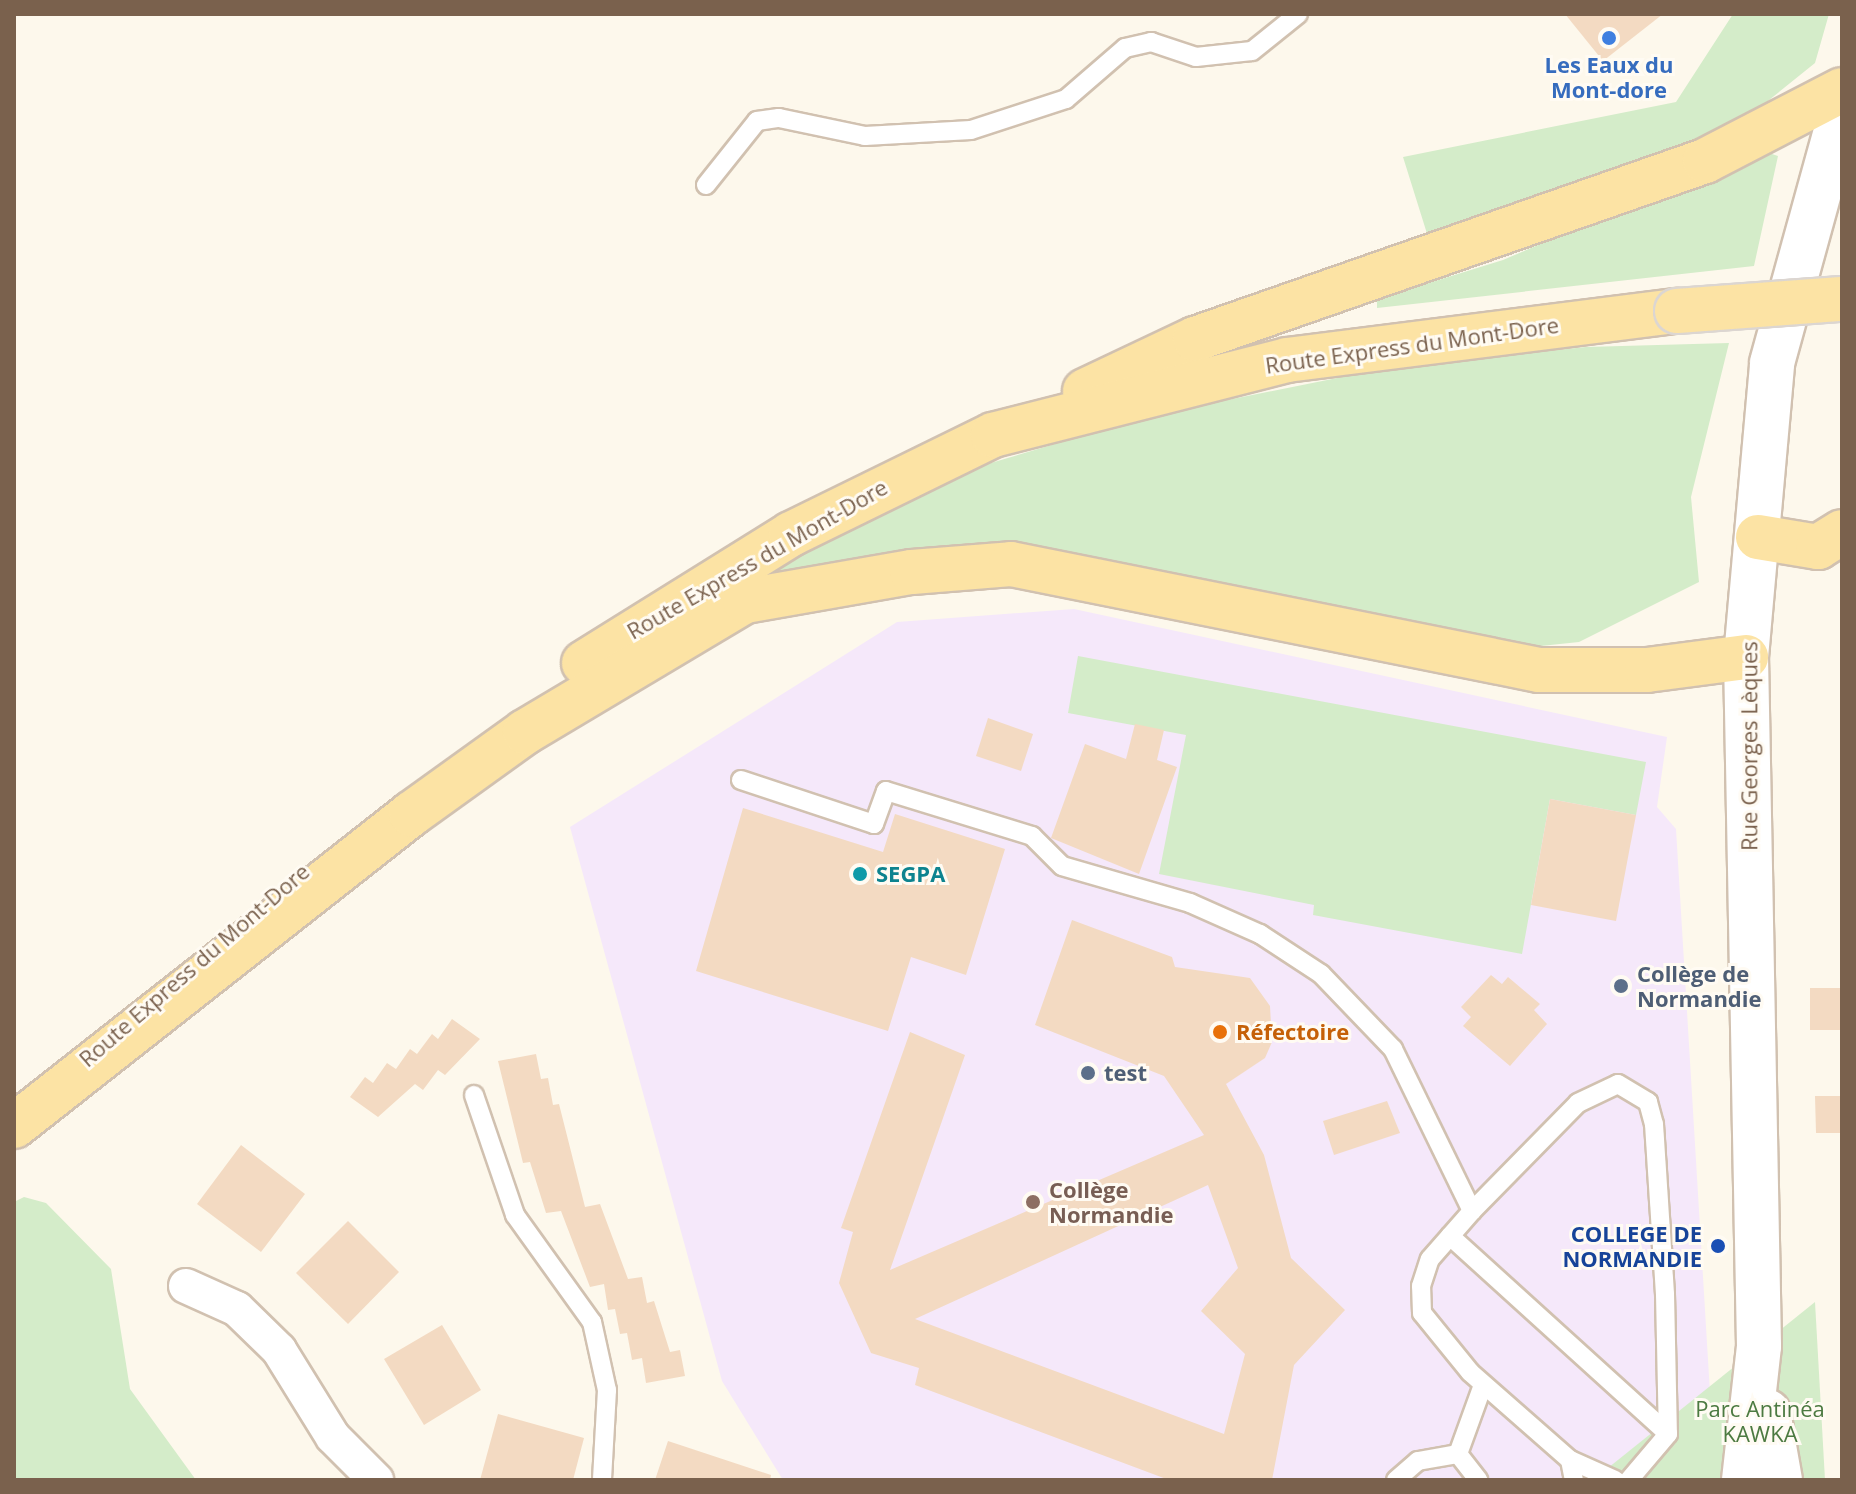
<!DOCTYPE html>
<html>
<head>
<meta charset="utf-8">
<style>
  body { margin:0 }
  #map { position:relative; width:1856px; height:1494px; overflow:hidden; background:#fdf8ec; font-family:"Open Sans",sans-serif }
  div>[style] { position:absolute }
  .education>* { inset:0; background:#f5e8fa }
  .green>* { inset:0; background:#d4ecc9 }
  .building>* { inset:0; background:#f3dac2 }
  .roads { filter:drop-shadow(2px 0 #d1c1b0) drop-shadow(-2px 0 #d1c1b0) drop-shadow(0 2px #d1c1b0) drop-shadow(0 -2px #d1c1b0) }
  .lane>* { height:18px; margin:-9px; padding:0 9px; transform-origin:9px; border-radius:9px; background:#fff }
  .street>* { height:34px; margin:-17px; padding:0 17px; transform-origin:17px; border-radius:17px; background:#fff }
  .secondary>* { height:44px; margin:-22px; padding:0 22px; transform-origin:22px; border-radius:22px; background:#fff }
  .primary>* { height:44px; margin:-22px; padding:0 22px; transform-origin:22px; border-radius:22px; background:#fce3a4 }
  .bridges { filter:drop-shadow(2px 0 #dcd6d1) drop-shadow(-2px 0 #dcd6d1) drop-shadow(0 2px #dcd6d1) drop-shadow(0 -2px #dcd6d1) }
  .primary-bridge>* { height:44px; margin:-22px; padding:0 22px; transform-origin:22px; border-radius:22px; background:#fce3a4 }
  .dots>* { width:22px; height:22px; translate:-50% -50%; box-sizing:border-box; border:4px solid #fffbf3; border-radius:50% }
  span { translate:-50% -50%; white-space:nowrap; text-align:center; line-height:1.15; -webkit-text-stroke:6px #fffbf3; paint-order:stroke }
  .shop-label { font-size:22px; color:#366cbe; font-weight:700 }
  .street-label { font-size:22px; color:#7a614d }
  .culture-label { font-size:22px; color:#0d838f; font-weight:700 }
  .left { translate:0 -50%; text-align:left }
  .service-label { font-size:22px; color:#4e5e75; font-weight:700 }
  .food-label { font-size:22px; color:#c56008; font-weight:700 }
  .education-label { font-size:22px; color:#785e54; font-weight:700 }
  .transit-label { font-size:22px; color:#164399; font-weight:700 }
  .right { translate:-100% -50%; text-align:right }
  .park-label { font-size:22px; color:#4c7a41 }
  .frame { position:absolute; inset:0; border:16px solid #7a614d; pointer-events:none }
</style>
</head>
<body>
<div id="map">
  <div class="education">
    <div style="clip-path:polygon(1074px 609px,1667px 737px,1657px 807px,1676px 829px,1712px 1426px,1701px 1480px,783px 1480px,722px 1381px,570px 827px,897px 622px)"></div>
  </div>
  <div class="green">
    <div style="clip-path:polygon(1733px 14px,1829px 14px,1815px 63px,1738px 125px,1615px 182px,1429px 240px,1403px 157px,1676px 102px)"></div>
    <div style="clip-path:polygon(1760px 150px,1778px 156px,1754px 266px,1377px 308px,1377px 299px,1503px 260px)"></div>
    <div style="clip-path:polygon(1729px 343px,1691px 497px,1699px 582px,1579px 642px,1494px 651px,1278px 598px,763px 571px,933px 480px,1153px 415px,1387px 368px,1586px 347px)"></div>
    <div style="clip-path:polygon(1078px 656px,1646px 762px,1636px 815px,1550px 799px,1522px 954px,1313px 915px,1314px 905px,1159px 874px,1186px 735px,1068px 713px)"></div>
    <div style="clip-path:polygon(24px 1197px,46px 1203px,111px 1269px,130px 1389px,196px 1480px,14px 1480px,14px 1202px)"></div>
    <div style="clip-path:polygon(1815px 1302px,1825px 1480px,1593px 1480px)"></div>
  </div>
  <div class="building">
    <div style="clip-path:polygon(1565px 14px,1663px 14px,1603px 61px)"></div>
    <div style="clip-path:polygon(988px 718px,1033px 734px,1021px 771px,976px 756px)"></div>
    <div style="clip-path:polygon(1135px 724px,1164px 730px,1157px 760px,1177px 767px,1139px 874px,1051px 838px,1085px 744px,1126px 759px)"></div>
    <div style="clip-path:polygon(1550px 799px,1636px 815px,1616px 921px,1531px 905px)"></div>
    <div style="clip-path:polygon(743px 808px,883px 852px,895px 814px,1005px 849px,966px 975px,911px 957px,888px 1031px,696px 971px)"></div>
    <div style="clip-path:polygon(evenodd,1072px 920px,1172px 957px,1175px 967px,1250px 978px,1270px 1006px,1272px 1042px,1265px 1058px,1226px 1084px,1264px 1155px,1291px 1258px,1345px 1310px,1294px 1365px,1272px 1480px,1169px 1480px,915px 1385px,919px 1368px,871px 1353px,839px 1283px,853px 1232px,841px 1228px,910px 1032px,965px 1055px,890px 1270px,1204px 1135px,1164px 1076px,1035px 1025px,1072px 920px,1208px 1185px,1238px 1268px,1201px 1311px,1245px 1354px,1224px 1434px,915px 1319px,1208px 1185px)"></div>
    <div style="clip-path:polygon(1491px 975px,1502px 984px,1508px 977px,1540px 1004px,1534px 1010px,1547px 1024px,1510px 1066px,1463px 1026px,1471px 1017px,1461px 1007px)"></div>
    <div style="clip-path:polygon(1810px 988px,1842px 988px,1842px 1030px,1810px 1030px)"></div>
    <div style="clip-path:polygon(452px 1019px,480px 1039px,445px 1075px,438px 1070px,423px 1090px,415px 1084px,378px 1117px,350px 1097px,365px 1077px,373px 1083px,387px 1063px,396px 1069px,410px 1049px,417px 1054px,432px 1034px,438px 1039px)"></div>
    <div style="clip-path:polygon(536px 1054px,541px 1079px,548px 1078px,553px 1105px,559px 1104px,585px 1207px,600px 1204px,628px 1279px,642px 1277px,647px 1303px,654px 1301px,670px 1352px,680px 1350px,685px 1376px,646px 1383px,642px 1358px,632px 1360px,627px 1333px,620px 1334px,615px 1309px,608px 1310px,604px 1284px,590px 1287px,561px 1211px,546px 1213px,530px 1162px,523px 1163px,498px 1061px)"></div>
    <div style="clip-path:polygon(1815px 1096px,1842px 1096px,1842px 1133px,1816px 1133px)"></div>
    <div style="clip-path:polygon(1387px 1101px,1400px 1133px,1334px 1155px,1323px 1121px)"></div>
    <div style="clip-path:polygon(241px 1145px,305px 1194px,261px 1252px,197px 1204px)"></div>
    <div style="clip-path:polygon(348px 1221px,399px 1272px,348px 1324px,296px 1273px)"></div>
    <div style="clip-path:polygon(442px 1325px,481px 1390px,424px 1425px,384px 1359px)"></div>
    <div style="clip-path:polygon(498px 1414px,584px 1438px,573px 1480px,480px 1480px)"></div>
    <div style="clip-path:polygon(668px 1441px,771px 1475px,770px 1480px,655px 1480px)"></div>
  </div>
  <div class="roads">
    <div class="lane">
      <div style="left:706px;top:185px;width:82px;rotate:-51.4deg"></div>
      <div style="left:757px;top:121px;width:22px;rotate:-8deg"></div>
      <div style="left:779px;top:118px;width:88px;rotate:11.8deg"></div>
      <div style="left:865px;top:136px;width:106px;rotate:-3.2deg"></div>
      <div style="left:971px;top:130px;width:100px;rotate:-18.1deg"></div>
      <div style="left:1066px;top:99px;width:78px;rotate:-40.8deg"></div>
      <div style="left:1125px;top:48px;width:27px;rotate:-13deg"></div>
      <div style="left:1151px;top:42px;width:47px;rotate:18.4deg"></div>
      <div style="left:1196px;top:57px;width:56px;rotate:-6.1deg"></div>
      <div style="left:1252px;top:51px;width:59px;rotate:-38.8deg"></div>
      <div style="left:741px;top:780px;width:140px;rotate:18.3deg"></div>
      <div style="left:874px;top:824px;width:35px;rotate:-70deg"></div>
      <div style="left:886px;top:791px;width:153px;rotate:17.1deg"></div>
      <div style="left:1032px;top:836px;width:42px;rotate:45deg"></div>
      <div style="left:1062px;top:866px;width:133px;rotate:16.1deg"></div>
      <div style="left:1190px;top:903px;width:77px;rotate:23.9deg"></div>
      <div style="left:1260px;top:934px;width:73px;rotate:33.3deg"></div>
      <div style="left:1321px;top:974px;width:104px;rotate:46.2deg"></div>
      <div style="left:1393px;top:1049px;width:180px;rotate:64deg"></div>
      <div style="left:474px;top:1095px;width:127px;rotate:71.1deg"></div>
      <div style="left:515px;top:1215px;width:132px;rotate:54.3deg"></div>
      <div style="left:592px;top:1322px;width:70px;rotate:77.6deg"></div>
      <div style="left:607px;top:1390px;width:90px;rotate:93.2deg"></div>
      <div style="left:1450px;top:1236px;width:294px;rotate:42.2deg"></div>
      <div style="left:1458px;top:1454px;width:73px;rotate:-70.1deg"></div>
      <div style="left:1570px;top:1460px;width:20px;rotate:79deg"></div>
      <div style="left:1396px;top:1480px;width:29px;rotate:-41deg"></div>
      <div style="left:1418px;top:1461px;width:41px;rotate:-9.9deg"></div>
      <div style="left:1458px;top:1454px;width:33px;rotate:52deg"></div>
      <div style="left:1615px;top:1480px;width:49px;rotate:-156deg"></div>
      <div style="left:1570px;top:1460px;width:133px;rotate:-138.7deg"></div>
      <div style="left:1470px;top:1372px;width:76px;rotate:-129.1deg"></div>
      <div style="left:1422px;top:1313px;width:27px;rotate:-92deg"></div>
      <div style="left:1421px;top:1286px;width:28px;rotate:-72deg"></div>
      <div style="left:1430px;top:1259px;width:64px;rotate:-48.8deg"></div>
      <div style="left:1472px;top:1211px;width:151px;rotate:-45.5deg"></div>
      <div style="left:1578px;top:1103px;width:44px;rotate:-25.4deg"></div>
      <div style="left:1618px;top:1084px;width:35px;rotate:31deg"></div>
      <div style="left:1648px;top:1102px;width:23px;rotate:75deg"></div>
      <div style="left:1654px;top:1124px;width:170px;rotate:86.3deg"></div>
      <div style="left:1665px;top:1294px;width:140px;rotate:88.8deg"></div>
      <div style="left:1668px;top:1434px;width:60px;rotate:130.3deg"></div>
    </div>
    <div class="street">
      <div style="left:186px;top:1286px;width:56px;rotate:24.3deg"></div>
      <div style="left:237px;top:1309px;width:59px;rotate:44.3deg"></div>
      <div style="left:279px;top:1350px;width:102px;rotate:58.2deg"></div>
      <div style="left:333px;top:1437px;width:61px;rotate:45deg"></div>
    </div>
    <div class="secondary">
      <div style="left:1768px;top:1412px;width:69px;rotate:80deg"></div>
      <div style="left:1744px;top:1480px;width:135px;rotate:-83.6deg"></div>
      <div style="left:1759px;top:1346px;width:689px;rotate:-91.08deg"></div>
      <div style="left:1746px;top:657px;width:295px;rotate:-84.9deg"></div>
      <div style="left:1772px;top:363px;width:263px;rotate:-74.6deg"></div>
    </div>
    <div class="primary">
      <div style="left:1085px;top:391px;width:122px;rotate:-25.3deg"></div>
      <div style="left:1195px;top:339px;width:540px;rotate:-19.24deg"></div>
      <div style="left:1705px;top:161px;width:154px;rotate:-27.4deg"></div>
      <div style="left:1758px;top:537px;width:61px;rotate:9.5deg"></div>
      <div style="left:1818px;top:547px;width:28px;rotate:-32deg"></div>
      <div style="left:584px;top:663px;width:244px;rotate:-31.9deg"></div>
      <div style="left:791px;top:534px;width:225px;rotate:-26.1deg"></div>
      <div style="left:993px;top:435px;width:303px;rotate:-14.3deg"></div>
      <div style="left:1287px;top:360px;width:393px;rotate:-7.2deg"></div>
      <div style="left:14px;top:1126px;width:505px;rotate:-38.16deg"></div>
      <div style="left:411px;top:814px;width:140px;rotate:-35.7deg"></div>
      <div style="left:525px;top:732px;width:256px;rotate:-30.8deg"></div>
      <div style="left:745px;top:601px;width:169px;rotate:-9.9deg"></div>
      <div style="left:912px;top:572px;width:99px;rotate:-4.6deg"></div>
      <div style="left:1011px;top:564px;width:539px;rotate:11.35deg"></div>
      <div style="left:1539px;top:670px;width:108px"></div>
      <div style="left:1647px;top:670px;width:100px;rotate:-7.5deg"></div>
    </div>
  </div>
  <div class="bridges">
    <div class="primary-bridge">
      <div style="left:1677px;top:311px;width:165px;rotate:-4.2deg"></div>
    </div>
  </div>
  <div class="dots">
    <div style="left:1609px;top:38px;background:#3f7fe0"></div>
    <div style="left:860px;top:874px;background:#0f9aa8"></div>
    <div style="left:1621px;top:986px;background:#5c6f8a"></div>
    <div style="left:1220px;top:1032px;background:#e8710a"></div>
    <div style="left:1088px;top:1073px;background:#5c6f8a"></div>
    <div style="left:1033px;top:1202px;background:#8d6e63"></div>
    <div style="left:1718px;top:1246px;background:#1a4fb4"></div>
  </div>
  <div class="shop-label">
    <span style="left:1609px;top:77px">Les Eaux du<br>Mont-dore</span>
  </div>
  <div class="street-label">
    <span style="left:1412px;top:345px;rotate:-8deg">Route Express du Mont-Dore</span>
    <span style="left:757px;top:559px;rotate:-30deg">Route Express du Mont-Dore</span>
    <span style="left:1749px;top:746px;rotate:-90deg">Rue Georges Lèques</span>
    <span style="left:194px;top:965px;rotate:-41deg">Route Express du Mont-Dore</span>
  </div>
  <div class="culture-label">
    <span class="left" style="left:876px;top:874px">SEGPA</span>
  </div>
  <div class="service-label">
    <span class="left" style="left:1637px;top:986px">Collège de<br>Normandie</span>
    <span class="left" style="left:1104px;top:1073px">test</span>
  </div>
  <div class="food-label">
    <span class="left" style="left:1236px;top:1032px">Réfectoire</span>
  </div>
  <div class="education-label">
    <span class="left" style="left:1049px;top:1202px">Collège<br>Normandie</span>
  </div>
  <div class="transit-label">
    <span class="right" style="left:1702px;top:1246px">COLLEGE DE<br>NORMANDIE</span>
  </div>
  <div class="park-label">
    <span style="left:1760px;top:1421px">Parc Antinéa<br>KAWKA</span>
  </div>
  <div class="frame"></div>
</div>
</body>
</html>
